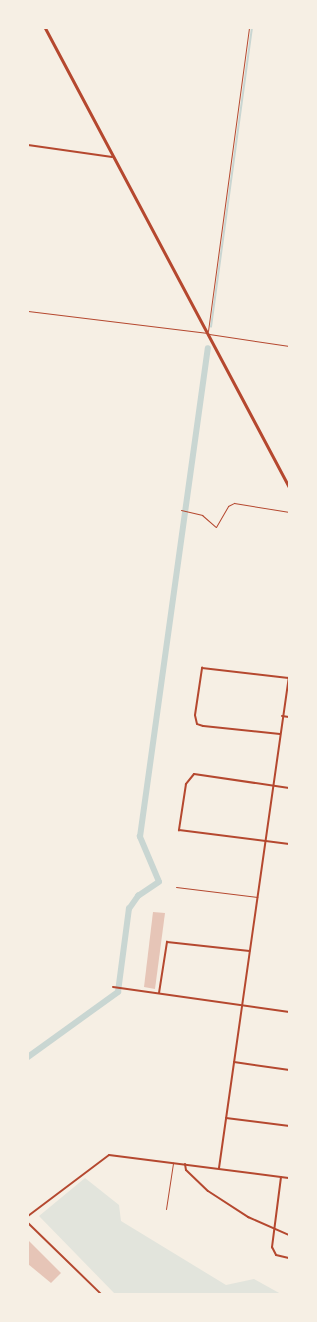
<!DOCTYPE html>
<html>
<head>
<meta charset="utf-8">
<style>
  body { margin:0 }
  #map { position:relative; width:317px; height:1322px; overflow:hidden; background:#f6efe4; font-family:"Golos Text",sans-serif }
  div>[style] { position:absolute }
  .green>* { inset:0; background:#e2e4dc }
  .stream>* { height:1.5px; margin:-0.75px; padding:0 0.75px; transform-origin:0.75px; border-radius:0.75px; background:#c9d6d2 }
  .canal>* { height:5.5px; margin:-2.75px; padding:0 2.75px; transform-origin:2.75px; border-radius:2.75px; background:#c9d6d2 }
  .building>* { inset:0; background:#e6c5b7 }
  .service>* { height:1px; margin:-0.5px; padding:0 0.5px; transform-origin:0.5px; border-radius:0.5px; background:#b5482f }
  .minor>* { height:2px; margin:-1px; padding:0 1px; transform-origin:1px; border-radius:1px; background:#b5482f }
  .secondary>* { height:3px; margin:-1.5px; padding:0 1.5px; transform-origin:1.5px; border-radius:1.5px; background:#b5482f }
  span { translate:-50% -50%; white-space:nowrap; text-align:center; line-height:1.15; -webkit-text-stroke:4px #f6efe4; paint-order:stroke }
  .frame { position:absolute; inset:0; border:29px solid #f6efe4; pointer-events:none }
</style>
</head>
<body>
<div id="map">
  <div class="green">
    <div style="clip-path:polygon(85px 1178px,119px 1205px,121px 1221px,226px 1285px,254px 1279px,281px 1294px,115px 1294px,39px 1216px)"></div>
  </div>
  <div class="stream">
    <div style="left:211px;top:327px;width:302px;rotate:-82.2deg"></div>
  </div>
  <div class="canal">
    <div style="left:28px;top:1057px;width:111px;rotate:-35.8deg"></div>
    <div style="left:118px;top:992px;width:84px;rotate:-82.5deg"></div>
    <div style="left:129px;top:909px;width:16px;rotate:-55deg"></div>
    <div style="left:138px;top:896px;width:25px;rotate:-34deg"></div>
    <div style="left:159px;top:882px;width:49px;rotate:-112.9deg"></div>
    <div style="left:140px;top:837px;width:493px;rotate:-82.1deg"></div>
  </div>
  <div class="building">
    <div style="clip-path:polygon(153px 912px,165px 913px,155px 989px,144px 987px)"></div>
    <div style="clip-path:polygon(28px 1240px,61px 1273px,51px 1283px,28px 1264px)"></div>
  </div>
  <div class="service">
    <div style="left:28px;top:311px;width:179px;rotate:7deg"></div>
    <div style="left:208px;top:331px;width:306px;rotate:-82.3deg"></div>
    <div style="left:209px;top:334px;width:81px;rotate:8.5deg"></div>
    <div style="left:181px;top:510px;width:22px;rotate:13deg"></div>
    <div style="left:202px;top:515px;width:18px;rotate:41deg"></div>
    <div style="left:216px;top:527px;width:24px;rotate:-60deg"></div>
    <div style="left:228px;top:506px;width:7px;rotate:-27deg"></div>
    <div style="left:234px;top:503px;width:56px;rotate:9.3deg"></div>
    <div style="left:176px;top:887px;width:82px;rotate:7deg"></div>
    <div style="left:166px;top:1209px;width:47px;rotate:-81.3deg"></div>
  </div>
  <div class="minor">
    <div style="left:28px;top:145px;width:85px;rotate:8.1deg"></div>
    <div style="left:282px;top:716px;width:7px;rotate:8deg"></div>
    <div style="left:280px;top:734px;width:77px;rotate:-174.1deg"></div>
    <div style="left:203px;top:726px;width:6px;rotate:-162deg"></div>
    <div style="left:197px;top:724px;width:9px;rotate:-103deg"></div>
    <div style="left:195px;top:715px;width:48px;rotate:-81.5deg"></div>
    <div style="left:202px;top:668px;width:87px;rotate:6.6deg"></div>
    <div style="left:289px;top:788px;width:96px;rotate:-171.6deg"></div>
    <div style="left:194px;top:774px;width:13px;rotate:129deg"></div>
    <div style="left:186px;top:784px;width:47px;rotate:98.7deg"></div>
    <div style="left:179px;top:830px;width:111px;rotate:7.3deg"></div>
    <div style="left:113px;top:987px;width:178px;rotate:8.1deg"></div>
    <div style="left:159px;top:993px;width:52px;rotate:-81.1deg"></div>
    <div style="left:167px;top:942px;width:83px;rotate:6.2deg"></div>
    <div style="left:234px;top:1062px;width:56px;rotate:8.3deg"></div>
    <div style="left:226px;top:1118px;width:64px;rotate:7.2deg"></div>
    <div style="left:185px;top:1164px;width:6px;rotate:81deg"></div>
    <div style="left:186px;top:1170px;width:30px;rotate:44deg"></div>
    <div style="left:208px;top:1191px;width:48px;rotate:33deg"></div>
    <div style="left:248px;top:1217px;width:45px;rotate:23.7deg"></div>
    <div style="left:219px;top:1168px;width:497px;rotate:-81.9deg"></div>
    <div style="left:281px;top:1177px;width:71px;rotate:97.3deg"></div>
    <div style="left:272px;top:1247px;width:9px;rotate:63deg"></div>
    <div style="left:276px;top:1255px;width:13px;rotate:13deg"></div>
    <div style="left:28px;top:1216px;width:101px;rotate:-37deg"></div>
    <div style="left:109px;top:1155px;width:181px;rotate:7.3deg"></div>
    <div style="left:28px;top:1223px;width:102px;rotate:44.2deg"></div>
  </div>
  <div class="secondary">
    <div style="left:45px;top:28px;width:520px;rotate:62.01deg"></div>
  </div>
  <div class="frame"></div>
</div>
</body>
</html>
